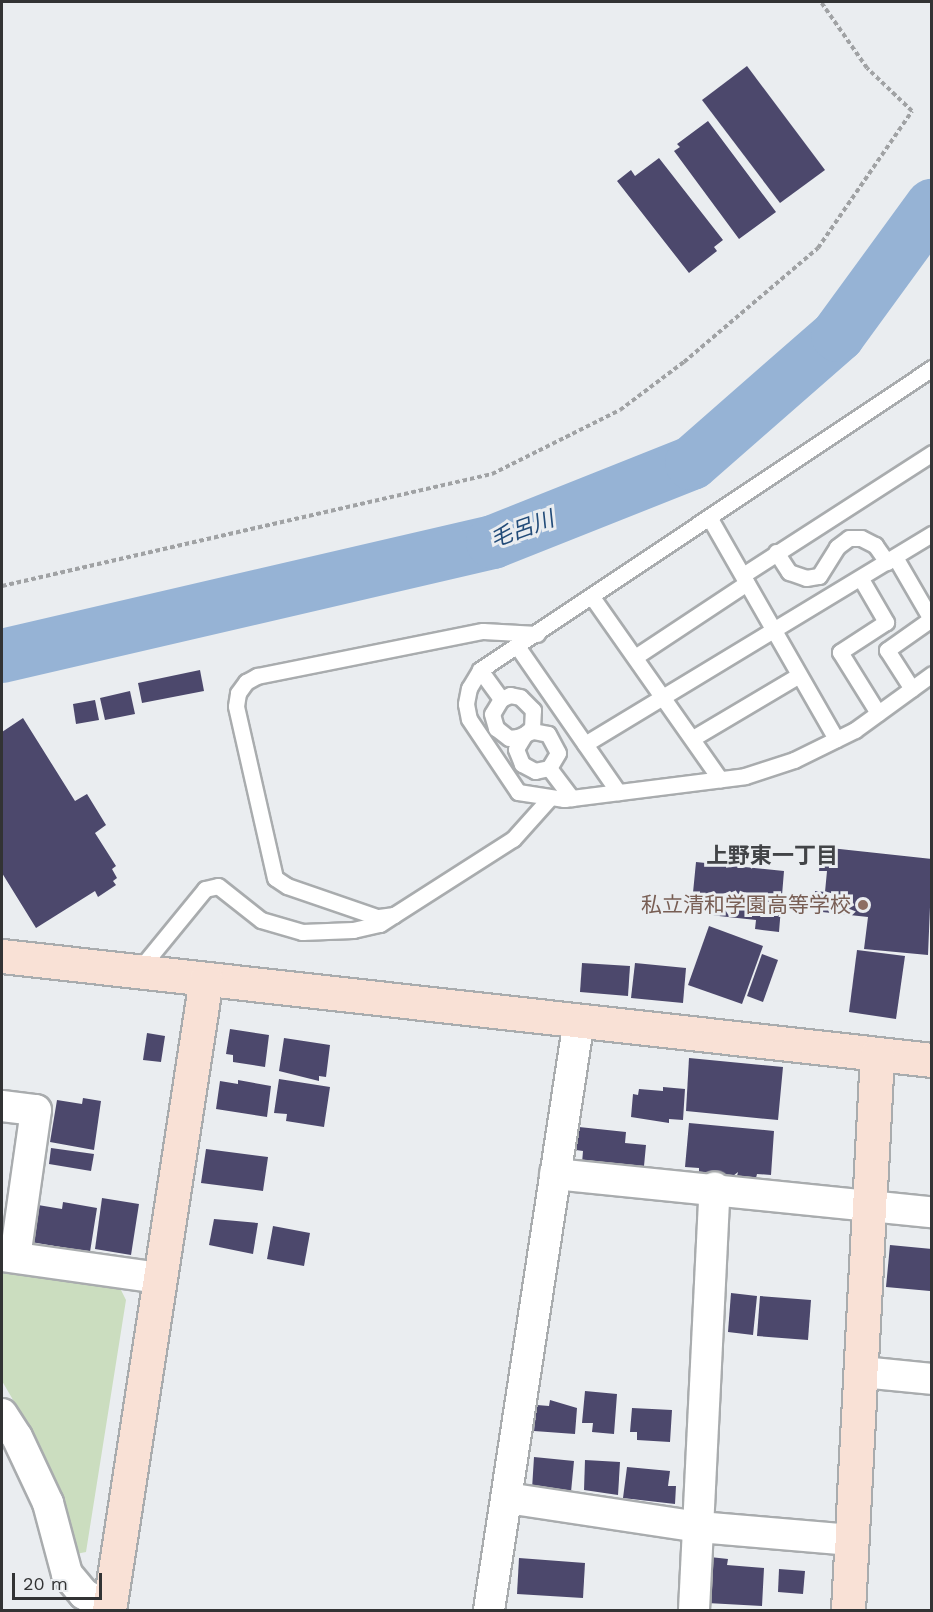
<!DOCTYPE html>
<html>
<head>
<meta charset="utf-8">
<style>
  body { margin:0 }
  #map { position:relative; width:933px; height:1612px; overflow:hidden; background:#eaedf0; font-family:"Work Sans","Noto Sans JP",sans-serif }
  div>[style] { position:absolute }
  .green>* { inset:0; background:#cbddbf }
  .river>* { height:54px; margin:-27px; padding:0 27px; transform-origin:27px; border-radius:27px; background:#96b3d5 }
  .building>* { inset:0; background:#4c486c }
  .path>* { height:4px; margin-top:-2px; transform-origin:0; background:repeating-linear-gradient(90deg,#a0a2a4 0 4.5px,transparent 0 7.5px) }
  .roads { filter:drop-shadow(2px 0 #a9acae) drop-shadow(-2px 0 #a9acae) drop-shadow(0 2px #a9acae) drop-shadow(0 -2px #a9acae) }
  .lane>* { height:15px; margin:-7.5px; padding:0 7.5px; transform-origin:7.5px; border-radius:7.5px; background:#fff }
  .street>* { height:30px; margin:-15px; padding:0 15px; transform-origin:15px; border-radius:15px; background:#fff }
  .secondary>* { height:33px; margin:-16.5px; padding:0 16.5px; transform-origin:16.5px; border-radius:16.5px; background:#f9e1d6 }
  .dots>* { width:16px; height:16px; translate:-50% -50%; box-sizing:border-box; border:3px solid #eaedf0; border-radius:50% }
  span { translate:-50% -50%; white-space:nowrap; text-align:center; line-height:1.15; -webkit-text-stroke:6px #eaedf0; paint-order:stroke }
  .education-label { font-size:21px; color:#785e54 }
  .right { translate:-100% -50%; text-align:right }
  .water-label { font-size:22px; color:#234c79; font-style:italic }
  .neighbourhood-label { font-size:22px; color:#424447; font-weight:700 }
  .frame { position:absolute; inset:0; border:3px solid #323334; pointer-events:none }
  .scale { position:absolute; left:12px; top:1573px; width:90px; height:27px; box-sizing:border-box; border:3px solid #323334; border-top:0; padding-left:8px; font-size:18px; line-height:21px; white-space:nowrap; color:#323334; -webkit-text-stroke:4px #eaedf0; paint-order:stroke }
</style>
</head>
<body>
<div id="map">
  <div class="green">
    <div style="clip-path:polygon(2px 1271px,120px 1288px,126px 1300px,86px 1552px,76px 1554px,62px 1501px,37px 1441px,2px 1381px)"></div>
  </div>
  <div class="river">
    <div style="left:2px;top:656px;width:504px;rotate:-13.07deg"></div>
    <div style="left:493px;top:542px;width:214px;rotate:-21.7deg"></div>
    <div style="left:692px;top:463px;width:194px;rotate:-41.2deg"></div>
    <div style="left:838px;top:335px;width:160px;rotate:-53.9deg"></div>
  </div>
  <div class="building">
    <div style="clip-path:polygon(747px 66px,825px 170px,780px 203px,702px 100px)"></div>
    <div style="clip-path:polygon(708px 121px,776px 212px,739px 239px,674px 151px,680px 147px,677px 144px)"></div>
    <div style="clip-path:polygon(659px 158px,723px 240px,714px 247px,717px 251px,689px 273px,617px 181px,631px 170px,635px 176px)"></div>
    <div style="clip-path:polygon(200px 670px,204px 691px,142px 703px,138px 683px)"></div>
    <div style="clip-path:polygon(130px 691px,135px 714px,105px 720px,100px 698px)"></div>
    <div style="clip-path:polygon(95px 700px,99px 720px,76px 724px,73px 704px)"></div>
    <div style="clip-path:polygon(23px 718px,75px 801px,87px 794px,106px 825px,95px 833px,116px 866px,112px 869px,117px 878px,113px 881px,116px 885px,98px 897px,95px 891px,36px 928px,2px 873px,2px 732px)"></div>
    <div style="clip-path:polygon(821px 847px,932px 859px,928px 955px,864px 949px,868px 917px,813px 911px,815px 891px,825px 892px,827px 871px,819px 871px)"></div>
    <div style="clip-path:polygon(696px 862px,784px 871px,779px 932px,755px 929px,756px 920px,691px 913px)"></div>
    <div style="clip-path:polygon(709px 926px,763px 946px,742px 1004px,688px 985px)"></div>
    <div style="clip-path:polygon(857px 950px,905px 956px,896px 1019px,849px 1012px)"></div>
    <div style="clip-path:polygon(762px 954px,778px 960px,763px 1002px,747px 996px)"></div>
    <div style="clip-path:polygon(582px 963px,630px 966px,628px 996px,580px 992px)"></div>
    <div style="clip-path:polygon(635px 963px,686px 968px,683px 1003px,631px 998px)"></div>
    <div style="clip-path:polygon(230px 1029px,269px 1035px,265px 1067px,233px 1062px,233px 1055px,226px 1054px)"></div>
    <div style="clip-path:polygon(147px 1033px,165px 1036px,161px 1062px,143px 1060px)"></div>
    <div style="clip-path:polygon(284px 1038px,330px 1045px,326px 1077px,319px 1076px,319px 1081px,279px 1071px)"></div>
    <div style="clip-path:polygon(689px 1058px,783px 1067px,778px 1120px,686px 1111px)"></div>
    <div style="clip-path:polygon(279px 1079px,330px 1087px,324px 1127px,286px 1121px,287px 1114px,274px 1113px)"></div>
    <div style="clip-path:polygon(238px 1080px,271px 1086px,267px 1117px,216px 1109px,220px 1081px,238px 1084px)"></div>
    <div style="clip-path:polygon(663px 1087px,685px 1089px,683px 1120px,669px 1119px,669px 1123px,631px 1117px,633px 1094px,638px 1095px,639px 1089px,663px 1091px)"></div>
    <div style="clip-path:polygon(83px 1098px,101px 1101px,94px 1150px,50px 1142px,57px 1100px,82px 1104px)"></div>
    <div style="clip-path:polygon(689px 1123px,774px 1131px,771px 1175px,757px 1174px,756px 1178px,737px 1176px,738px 1172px,733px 1176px,699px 1173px,699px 1168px,685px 1167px)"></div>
    <div style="clip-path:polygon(579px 1127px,626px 1132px,625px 1143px,646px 1145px,644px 1166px,639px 1170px,582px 1163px,583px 1151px,576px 1150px)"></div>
    <div style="clip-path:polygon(51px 1148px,94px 1154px,91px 1171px,49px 1164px)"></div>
    <div style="clip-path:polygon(206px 1149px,268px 1157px,263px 1191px,201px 1183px)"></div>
    <div style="clip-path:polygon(102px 1198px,139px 1204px,131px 1255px,95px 1249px)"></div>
    <div style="clip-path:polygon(63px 1202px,97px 1208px,90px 1252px,31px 1242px,38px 1205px,62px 1209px)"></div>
    <div style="clip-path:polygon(214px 1219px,258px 1223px,253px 1254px,209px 1245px)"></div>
    <div style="clip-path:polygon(273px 1226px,310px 1233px,304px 1266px,267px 1259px)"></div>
    <div style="clip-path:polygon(890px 1245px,932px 1249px,930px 1291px,886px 1287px)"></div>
    <div style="clip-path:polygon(731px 1293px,757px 1296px,753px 1335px,728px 1332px)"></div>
    <div style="clip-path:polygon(760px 1296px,811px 1300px,808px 1340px,757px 1336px)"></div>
    <div style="clip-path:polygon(585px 1391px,617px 1394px,614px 1434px,592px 1432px,593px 1423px,582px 1423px)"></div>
    <div style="clip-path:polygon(550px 1400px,577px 1408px,575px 1434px,534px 1431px,537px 1405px,549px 1406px)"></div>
    <div style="clip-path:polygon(632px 1408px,672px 1410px,670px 1442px,637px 1440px,637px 1432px,630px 1432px)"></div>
    <div style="clip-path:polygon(534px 1457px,574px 1461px,571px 1492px,532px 1489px)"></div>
    <div style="clip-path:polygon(585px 1460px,620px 1462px,618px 1495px,584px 1490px)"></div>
    <div style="clip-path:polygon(627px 1467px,670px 1471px,668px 1486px,676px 1486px,675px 1504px,623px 1498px)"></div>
    <div style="clip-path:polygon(710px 1557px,728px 1559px,727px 1565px,764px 1568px,762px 1606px,707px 1603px)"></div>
    <div style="clip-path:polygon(519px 1558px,585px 1563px,583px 1598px,517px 1594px)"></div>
    <div style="clip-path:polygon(779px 1569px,805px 1571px,803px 1594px,778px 1592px)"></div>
  </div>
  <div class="path">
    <div style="left:2px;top:586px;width:503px;rotate:-12.88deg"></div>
    <div style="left:492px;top:474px;width:143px;rotate:-26.6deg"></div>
    <div style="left:620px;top:410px;width:80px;rotate:-36.9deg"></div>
    <div style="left:684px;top:362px;width:176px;rotate:-40.4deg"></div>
    <div style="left:818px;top:248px;width:166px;rotate:-55.5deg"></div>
    <div style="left:912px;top:111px;width:62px;rotate:-136.3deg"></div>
    <div style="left:867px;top:68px;width:80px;rotate:-124.9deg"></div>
  </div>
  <div class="roads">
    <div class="lane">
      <div style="left:932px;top:368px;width:544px;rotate:146.25deg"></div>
      <div style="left:480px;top:670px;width:21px;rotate:121deg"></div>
      <div style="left:469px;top:688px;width:16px;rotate:101deg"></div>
      <div style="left:466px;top:704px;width:15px;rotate:79deg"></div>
      <div style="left:469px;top:719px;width:88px;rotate:56.1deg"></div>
      <div style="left:518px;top:792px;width:47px;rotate:8.7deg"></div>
      <div style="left:564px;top:799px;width:182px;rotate:-7.2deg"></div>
      <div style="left:745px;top:776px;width:52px;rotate:-18.1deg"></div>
      <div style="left:794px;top:760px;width:68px;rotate:-26.2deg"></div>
      <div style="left:855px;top:730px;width:95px;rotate:-36deg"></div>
      <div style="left:709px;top:517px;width:256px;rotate:60.2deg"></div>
      <div style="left:776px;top:552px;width:24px;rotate:57deg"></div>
      <div style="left:789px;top:572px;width:18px;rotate:19deg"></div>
      <div style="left:806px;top:578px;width:13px;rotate:-9deg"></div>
      <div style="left:819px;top:576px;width:34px;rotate:-58deg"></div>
      <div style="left:837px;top:547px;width:15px;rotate:-37deg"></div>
      <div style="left:849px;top:538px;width:12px"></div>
      <div style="left:861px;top:538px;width:16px;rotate:27deg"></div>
      <div style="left:875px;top:545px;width:21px;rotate:55deg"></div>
      <div style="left:895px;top:557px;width:72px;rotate:59.9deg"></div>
      <div style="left:931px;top:619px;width:54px;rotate:144.8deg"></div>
      <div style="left:887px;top:650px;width:46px;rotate:57.3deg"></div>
      <div style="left:743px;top:575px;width:225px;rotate:-32.8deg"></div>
      <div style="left:861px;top:579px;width:50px;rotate:59.8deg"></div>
      <div style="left:886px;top:622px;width:55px;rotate:146.9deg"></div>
      <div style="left:840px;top:652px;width:72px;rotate:58.1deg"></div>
      <div style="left:592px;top:597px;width:223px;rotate:54.9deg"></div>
      <div style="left:517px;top:646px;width:178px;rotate:55.3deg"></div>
      <div style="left:635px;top:657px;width:134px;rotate:-33.5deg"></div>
      <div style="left:480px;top:670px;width:36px;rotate:54deg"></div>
      <div style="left:525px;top:734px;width:9px;rotate:-41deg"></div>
      <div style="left:532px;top:728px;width:18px;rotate:-87deg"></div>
      <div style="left:533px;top:710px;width:18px;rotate:-135deg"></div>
      <div style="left:520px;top:697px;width:10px;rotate:-169deg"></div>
      <div style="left:510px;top:695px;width:10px;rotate:156deg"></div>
      <div style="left:501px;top:699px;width:17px;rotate:121deg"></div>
      <div style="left:492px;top:714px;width:15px;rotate:74deg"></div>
      <div style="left:496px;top:728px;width:16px;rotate:38deg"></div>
      <div style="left:509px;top:738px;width:9px;rotate:-6deg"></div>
      <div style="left:518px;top:737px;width:8px;rotate:-23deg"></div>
      <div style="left:525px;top:734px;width:9px;rotate:-21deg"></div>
      <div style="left:533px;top:731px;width:15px;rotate:11deg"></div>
      <div style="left:548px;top:734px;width:21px;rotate:62deg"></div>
      <div style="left:558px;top:753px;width:17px;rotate:121deg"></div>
      <div style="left:549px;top:768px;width:14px;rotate:168deg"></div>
      <div style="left:535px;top:771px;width:15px;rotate:-152deg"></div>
      <div style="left:522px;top:764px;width:16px;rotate:-112deg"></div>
      <div style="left:516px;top:749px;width:17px;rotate:-59deg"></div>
      <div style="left:693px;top:738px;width:123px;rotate:-30.7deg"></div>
      <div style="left:585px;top:744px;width:406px;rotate:-31.2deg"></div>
      <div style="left:549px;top:768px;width:38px;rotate:53deg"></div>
      <div style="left:394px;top:915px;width:141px;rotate:-32.6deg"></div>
      <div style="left:513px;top:839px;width:52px;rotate:-48.1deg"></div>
      <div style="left:138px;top:971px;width:106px;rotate:-50.7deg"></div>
      <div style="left:205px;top:889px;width:13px;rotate:-13deg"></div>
      <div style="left:218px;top:886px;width:55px;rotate:38.3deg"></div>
      <div style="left:261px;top:920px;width:43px;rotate:16.3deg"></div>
      <div style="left:302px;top:932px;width:51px;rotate:-2.2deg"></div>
      <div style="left:353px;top:930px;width:28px;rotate:-13deg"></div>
      <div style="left:380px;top:924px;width:17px;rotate:-33deg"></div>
      <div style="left:394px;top:915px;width:17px;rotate:173deg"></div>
      <div style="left:377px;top:917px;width:95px;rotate:-161deg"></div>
      <div style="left:287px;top:886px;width:14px;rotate:-146deg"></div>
      <div style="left:275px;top:878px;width:176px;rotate:-102.8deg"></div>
      <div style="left:236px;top:706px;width:13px;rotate:-81deg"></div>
      <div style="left:238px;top:693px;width:14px;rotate:-54deg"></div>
      <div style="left:246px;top:682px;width:13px;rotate:-29deg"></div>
      <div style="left:257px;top:676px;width:230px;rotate:-11.3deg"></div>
      <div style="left:483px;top:631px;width:54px;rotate:3.2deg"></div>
    </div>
    <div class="street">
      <div style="left:2px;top:1106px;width:34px;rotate:7deg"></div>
      <div style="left:36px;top:1110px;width:148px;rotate:98.1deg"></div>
      <div style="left:555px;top:1174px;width:379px;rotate:5.8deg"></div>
      <div style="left:2px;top:1256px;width:159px;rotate:8deg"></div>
      <div style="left:862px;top:1372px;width:70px;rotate:5.7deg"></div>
      <div style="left:2px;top:1414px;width:27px;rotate:57deg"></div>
      <div style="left:17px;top:1437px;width:73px;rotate:64.8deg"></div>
      <div style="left:48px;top:1503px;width:73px;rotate:75deg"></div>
      <div style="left:67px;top:1574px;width:26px;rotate:50deg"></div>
      <div style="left:84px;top:1594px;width:29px;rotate:31deg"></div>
      <div style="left:507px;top:1498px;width:194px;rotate:8.6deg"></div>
      <div style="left:699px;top:1527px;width:153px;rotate:4.9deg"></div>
      <div style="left:489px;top:1610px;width:597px;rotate:-81.33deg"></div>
      <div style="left:694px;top:1610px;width:423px;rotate:-87.2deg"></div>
    </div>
    <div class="secondary">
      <div style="left:2px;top:956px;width:936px;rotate:6.38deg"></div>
      <div style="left:109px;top:1610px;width:638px;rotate:-81.26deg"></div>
      <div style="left:848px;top:1610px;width:557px;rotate:-87.01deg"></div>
    </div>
  </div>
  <div class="dots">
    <div style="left:863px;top:905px;background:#8d6e63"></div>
  </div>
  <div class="education-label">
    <span class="right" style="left:851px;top:905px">私立清和学園高等学校</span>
  </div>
  <div class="water-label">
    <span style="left:522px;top:529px;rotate:-20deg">毛呂川</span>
  </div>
  <div class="neighbourhood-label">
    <span style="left:772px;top:856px">上野東一丁目</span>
  </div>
  <div class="frame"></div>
  <div class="scale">20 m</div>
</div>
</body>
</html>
